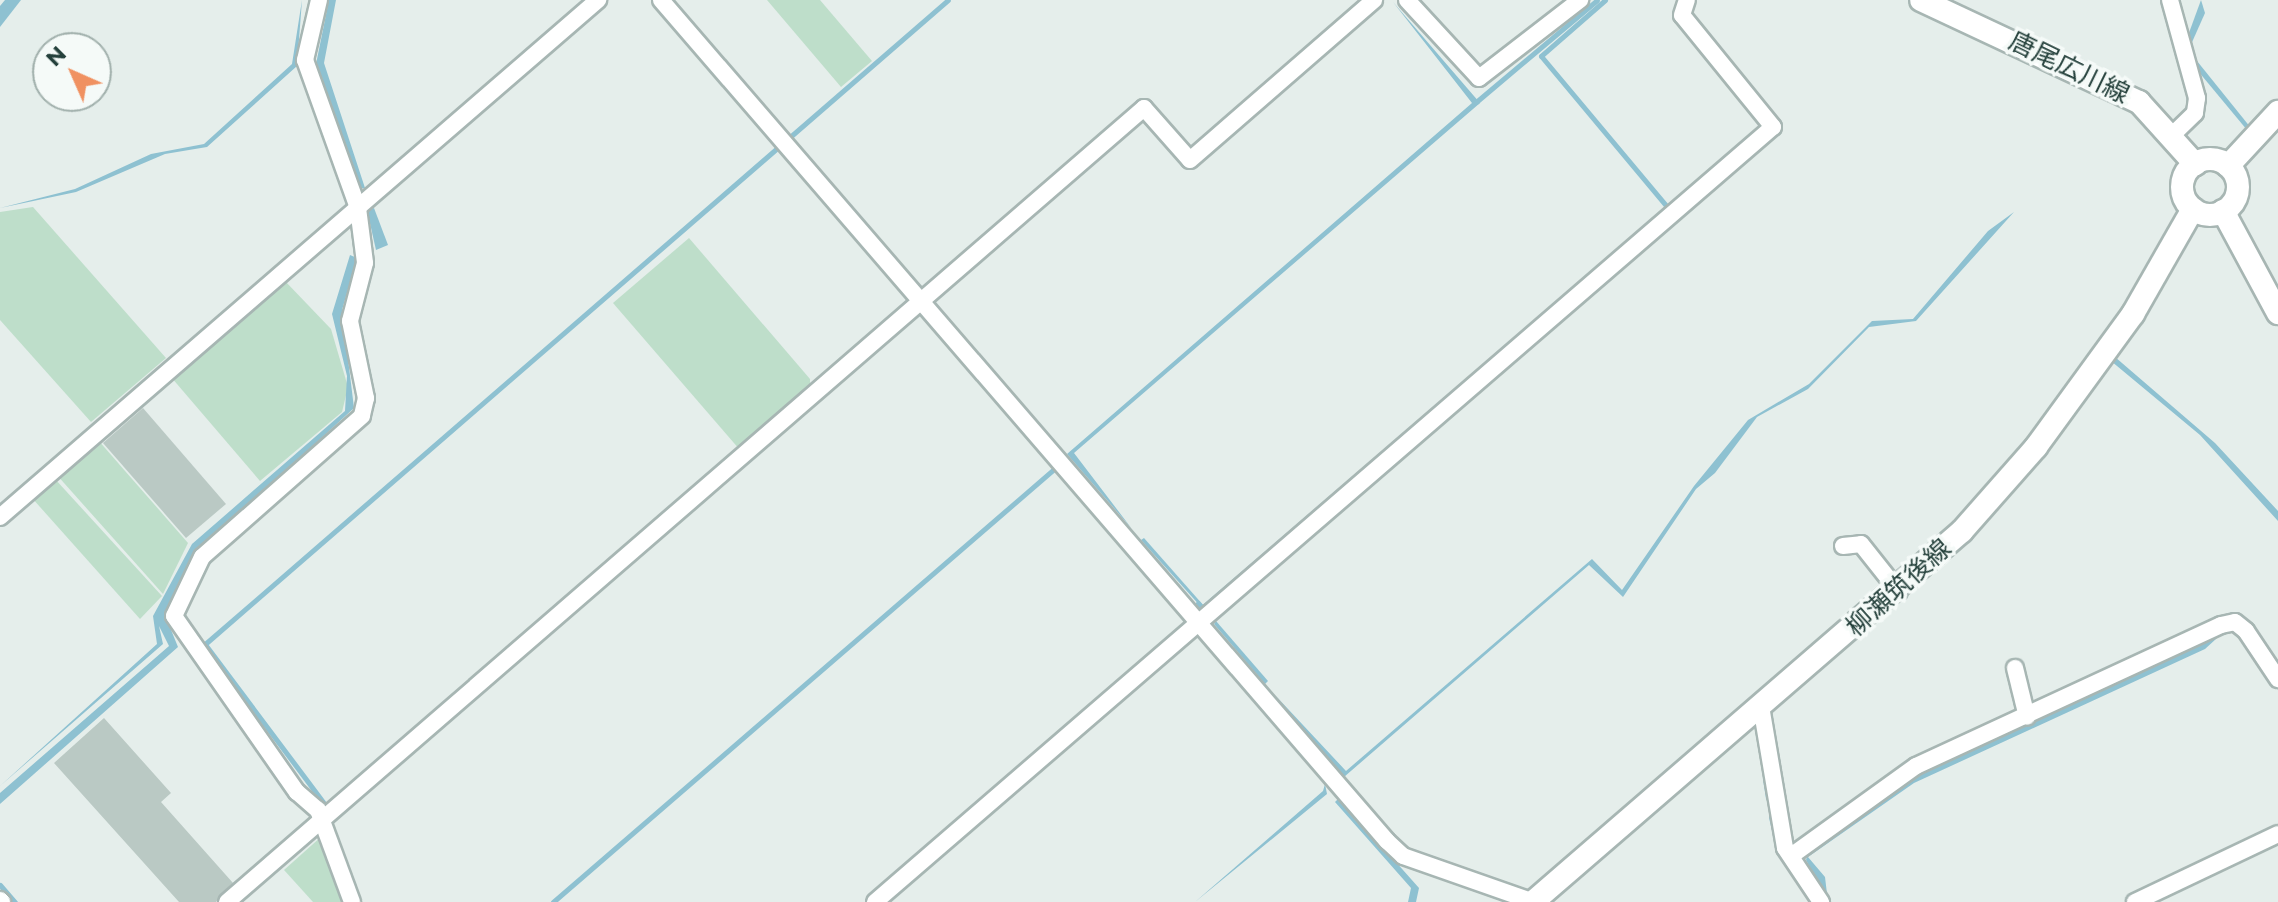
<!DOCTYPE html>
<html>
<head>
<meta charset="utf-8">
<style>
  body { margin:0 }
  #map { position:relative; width:2278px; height:902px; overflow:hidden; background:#e5eeeb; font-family:Montserrat,"Noto Sans JP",sans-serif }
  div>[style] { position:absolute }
  .green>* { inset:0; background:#bedeca }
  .water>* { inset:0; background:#8ec1d1 }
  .stream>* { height:5px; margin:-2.5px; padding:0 2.5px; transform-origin:2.5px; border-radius:2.5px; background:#8ec1d1 }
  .building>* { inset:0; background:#bac9c4 }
  .roads { filter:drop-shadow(2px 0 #a7b6b3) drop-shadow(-2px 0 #a7b6b3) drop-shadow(0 2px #a7b6b3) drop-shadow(0 -2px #a7b6b3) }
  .street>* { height:16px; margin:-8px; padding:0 8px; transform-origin:8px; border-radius:8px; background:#fff }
  .secondary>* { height:22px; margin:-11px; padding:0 11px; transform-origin:11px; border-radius:11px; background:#fff }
  .secondary>.ring { margin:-11px; padding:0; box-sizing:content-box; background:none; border:22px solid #fff; border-radius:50% }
  span { translate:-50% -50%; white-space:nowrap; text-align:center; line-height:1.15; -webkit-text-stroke:7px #f5faf8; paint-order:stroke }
  .street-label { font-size:26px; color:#24403b }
  .north { position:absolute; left:32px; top:32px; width:80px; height:80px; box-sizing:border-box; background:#f5faf8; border:2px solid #a1b0ac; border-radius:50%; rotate:315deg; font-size:22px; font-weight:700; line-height:32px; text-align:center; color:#24403b }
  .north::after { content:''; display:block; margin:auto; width:28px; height:36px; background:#f09161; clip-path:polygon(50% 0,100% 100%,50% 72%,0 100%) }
</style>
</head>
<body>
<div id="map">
  <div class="green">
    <div style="clip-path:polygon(767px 0,820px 0,872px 61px,841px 87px)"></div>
    <div style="clip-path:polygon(33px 207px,166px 358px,91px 422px,0 320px,0 212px)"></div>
    <div style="clip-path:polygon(689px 238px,810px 379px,810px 389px,740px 450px,613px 303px)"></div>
    <div style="clip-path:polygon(285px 281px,331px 329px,348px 387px,342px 412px,260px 481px,171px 377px)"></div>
    <div style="clip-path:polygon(98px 440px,188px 543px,163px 594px,56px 474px)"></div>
    <div style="clip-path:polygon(55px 479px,162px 596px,140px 619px,32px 498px)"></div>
    <div style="clip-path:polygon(322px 836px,347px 902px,313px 902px,284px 870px)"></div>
  </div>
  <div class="water">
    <div style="clip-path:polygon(5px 0,21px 0,0 27px,0 6px)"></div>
    <div style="clip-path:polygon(302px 0,297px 66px,207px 147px,165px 154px,76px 192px,0 208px,75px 189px,151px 154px,204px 144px,292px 64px)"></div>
    <div style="clip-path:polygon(329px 0,336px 0,324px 63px,365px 188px,359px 189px,316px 64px)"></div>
    <div style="clip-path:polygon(2201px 0,2205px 13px,2189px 49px,2186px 41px)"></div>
    <div style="clip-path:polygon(1393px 2px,1480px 103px,1074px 453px,1132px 529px,1067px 454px,1472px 103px)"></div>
    <div style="clip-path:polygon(2197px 61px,2255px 133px,2252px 136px,2193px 65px)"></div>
    <div style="clip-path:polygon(374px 208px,388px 245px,376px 250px,367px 210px)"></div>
    <div style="clip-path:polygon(2014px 212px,1916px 321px,1869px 327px,1808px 389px,1757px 417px,1715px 473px,1696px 489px,1623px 597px,1589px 565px,1344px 777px,1274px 694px,1346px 771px,1592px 559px,1622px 590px,1694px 486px,1748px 420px,1809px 384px,1872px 321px,1913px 319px,1988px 231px)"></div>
    <div style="clip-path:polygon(350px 255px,357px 258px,342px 310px,354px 408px,194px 555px,165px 615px,178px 647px,0 804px,0 793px,169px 646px,159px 626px,163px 644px,0 786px,157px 644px,153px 616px,192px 544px,345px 411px,347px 376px,332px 314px)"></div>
    <div style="clip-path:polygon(2115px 357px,2215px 443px,2278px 511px,2278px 521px,2200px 435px,2111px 361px)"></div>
    <div style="clip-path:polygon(1144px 538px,1204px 606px,1202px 608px,1141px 540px)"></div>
    <div style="clip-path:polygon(1216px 621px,1268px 681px,1265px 684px,1214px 624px)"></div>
    <div style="clip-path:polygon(2228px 628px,2205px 649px,1914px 783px,1808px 857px,1825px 877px,1828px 902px,1806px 860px,1808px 852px,1915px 777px)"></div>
    <div style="clip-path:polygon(1325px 784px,1327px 794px,1195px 902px,1323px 791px)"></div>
    <div style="clip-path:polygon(1339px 798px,1419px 888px,1416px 902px,1408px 902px,1411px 888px,1335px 802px)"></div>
  </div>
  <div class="stream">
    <div style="left:1605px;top:0;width:85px;rotate:138.8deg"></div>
    <div style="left:1541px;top:56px;width:198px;rotate:50.1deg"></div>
    <div style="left:1476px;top:102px;width:158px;rotate:-40.1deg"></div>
    <div style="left:1198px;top:603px;width:6px;rotate:51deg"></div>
    <div style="left:1202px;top:608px;width:336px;rotate:-40.7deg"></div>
    <div style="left:1765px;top:779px;width:19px;rotate:81deg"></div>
    <div style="left:323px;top:802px;width:197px;rotate:-126.8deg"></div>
    <div style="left:205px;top:644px;width:983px;rotate:-40.92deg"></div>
    <div style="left:1771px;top:817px;width:23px;rotate:77deg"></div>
    <div style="left:0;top:885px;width:23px;rotate:49deg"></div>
    <div style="left:553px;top:902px;width:662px;rotate:-40.84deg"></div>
  </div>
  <div class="building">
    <div style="clip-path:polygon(143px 408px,226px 504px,186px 538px,103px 443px)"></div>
    <div style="clip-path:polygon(104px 718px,171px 793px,161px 802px,233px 883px,216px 902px,179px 902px,54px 763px)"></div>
  </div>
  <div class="roads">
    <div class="street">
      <div style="left:319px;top:0;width:62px;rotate:103.1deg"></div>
      <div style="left:305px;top:60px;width:157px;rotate:70.3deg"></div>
      <div style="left:358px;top:208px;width:55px;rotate:82.7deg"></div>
      <div style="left:365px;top:263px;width:60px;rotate:104.5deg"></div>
      <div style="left:350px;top:321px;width:79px;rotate:78.3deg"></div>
      <div style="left:366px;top:398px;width:18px;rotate:103deg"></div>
      <div style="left:362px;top:416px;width:213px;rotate:138.6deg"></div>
      <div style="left:202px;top:557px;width:65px;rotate:115.4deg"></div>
      <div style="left:174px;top:616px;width:215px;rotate:55.1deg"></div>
      <div style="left:297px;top:792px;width:28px;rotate:41deg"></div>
      <div style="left:318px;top:810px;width:98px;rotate:69.7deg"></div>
      <div style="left:661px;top:0;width:1111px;rotate:49.2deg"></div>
      <div style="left:1387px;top:841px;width:22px;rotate:43deg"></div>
      <div style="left:1403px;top:856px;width:139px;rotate:19.3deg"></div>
      <div style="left:1407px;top:0;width:106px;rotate:47.3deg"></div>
      <div style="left:1479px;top:78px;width:128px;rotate:-37.7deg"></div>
      <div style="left:2170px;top:0;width:102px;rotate:74.6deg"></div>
      <div style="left:2197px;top:98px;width:15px;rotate:98deg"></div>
      <div style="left:2195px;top:113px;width:29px;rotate:136deg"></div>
      <div style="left:0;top:517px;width:791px;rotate:-40.85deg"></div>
      <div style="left:1843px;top:546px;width:18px;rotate:-6deg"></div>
      <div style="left:1861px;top:544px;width:61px;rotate:51.6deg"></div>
      <div style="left:2015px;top:668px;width:50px;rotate:76.2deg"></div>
      <div style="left:1761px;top:706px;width:144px;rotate:80.4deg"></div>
      <div style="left:1785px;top:848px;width:65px;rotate:56.3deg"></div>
      <div style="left:1791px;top:856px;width:154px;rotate:-35.8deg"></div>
      <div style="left:1916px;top:766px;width:336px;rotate:-24.8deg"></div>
      <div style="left:2221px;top:625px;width:14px;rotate:-12deg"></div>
      <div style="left:2235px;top:622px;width:14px;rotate:39deg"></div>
      <div style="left:2246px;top:631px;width:58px;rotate:56.3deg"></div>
      <div style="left:0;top:900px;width:3px;rotate:45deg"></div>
      <div style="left:227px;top:902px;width:1213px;rotate:-40.89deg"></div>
      <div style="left:1144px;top:108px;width:69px;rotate:48.5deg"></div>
      <div style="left:1190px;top:160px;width:244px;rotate:-41deg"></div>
      <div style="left:875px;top:902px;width:1186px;rotate:-40.8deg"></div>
      <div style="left:1773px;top:127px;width:144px;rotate:-129.1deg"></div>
      <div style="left:1682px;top:15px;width:16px;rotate:-72deg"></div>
      <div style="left:2135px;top:902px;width:158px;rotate:-25.4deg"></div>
    </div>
    <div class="secondary">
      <div style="left:1921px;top:0;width:241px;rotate:25.1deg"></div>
      <div style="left:2139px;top:102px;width:84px;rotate:47.9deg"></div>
      <div class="ring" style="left:2182px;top:159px;width:34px;height:34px"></div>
      <div style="left:2228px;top:166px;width:74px;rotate:-47.2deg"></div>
      <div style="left:2223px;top:211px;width:116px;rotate:61.7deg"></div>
      <div style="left:1533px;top:902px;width:567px;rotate:-40.85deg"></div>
      <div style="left:1962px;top:531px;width:112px;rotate:-48.6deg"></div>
      <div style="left:2036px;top:447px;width:165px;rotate:-53.9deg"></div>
      <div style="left:2133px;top:314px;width:121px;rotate:-60.3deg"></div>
    </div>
  </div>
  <div class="street-label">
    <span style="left:2069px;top:68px;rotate:26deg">唐尾広川線</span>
    <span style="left:1899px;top:588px;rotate:-42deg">柳瀬筑後線</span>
  </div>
  <div class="north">N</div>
</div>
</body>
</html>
